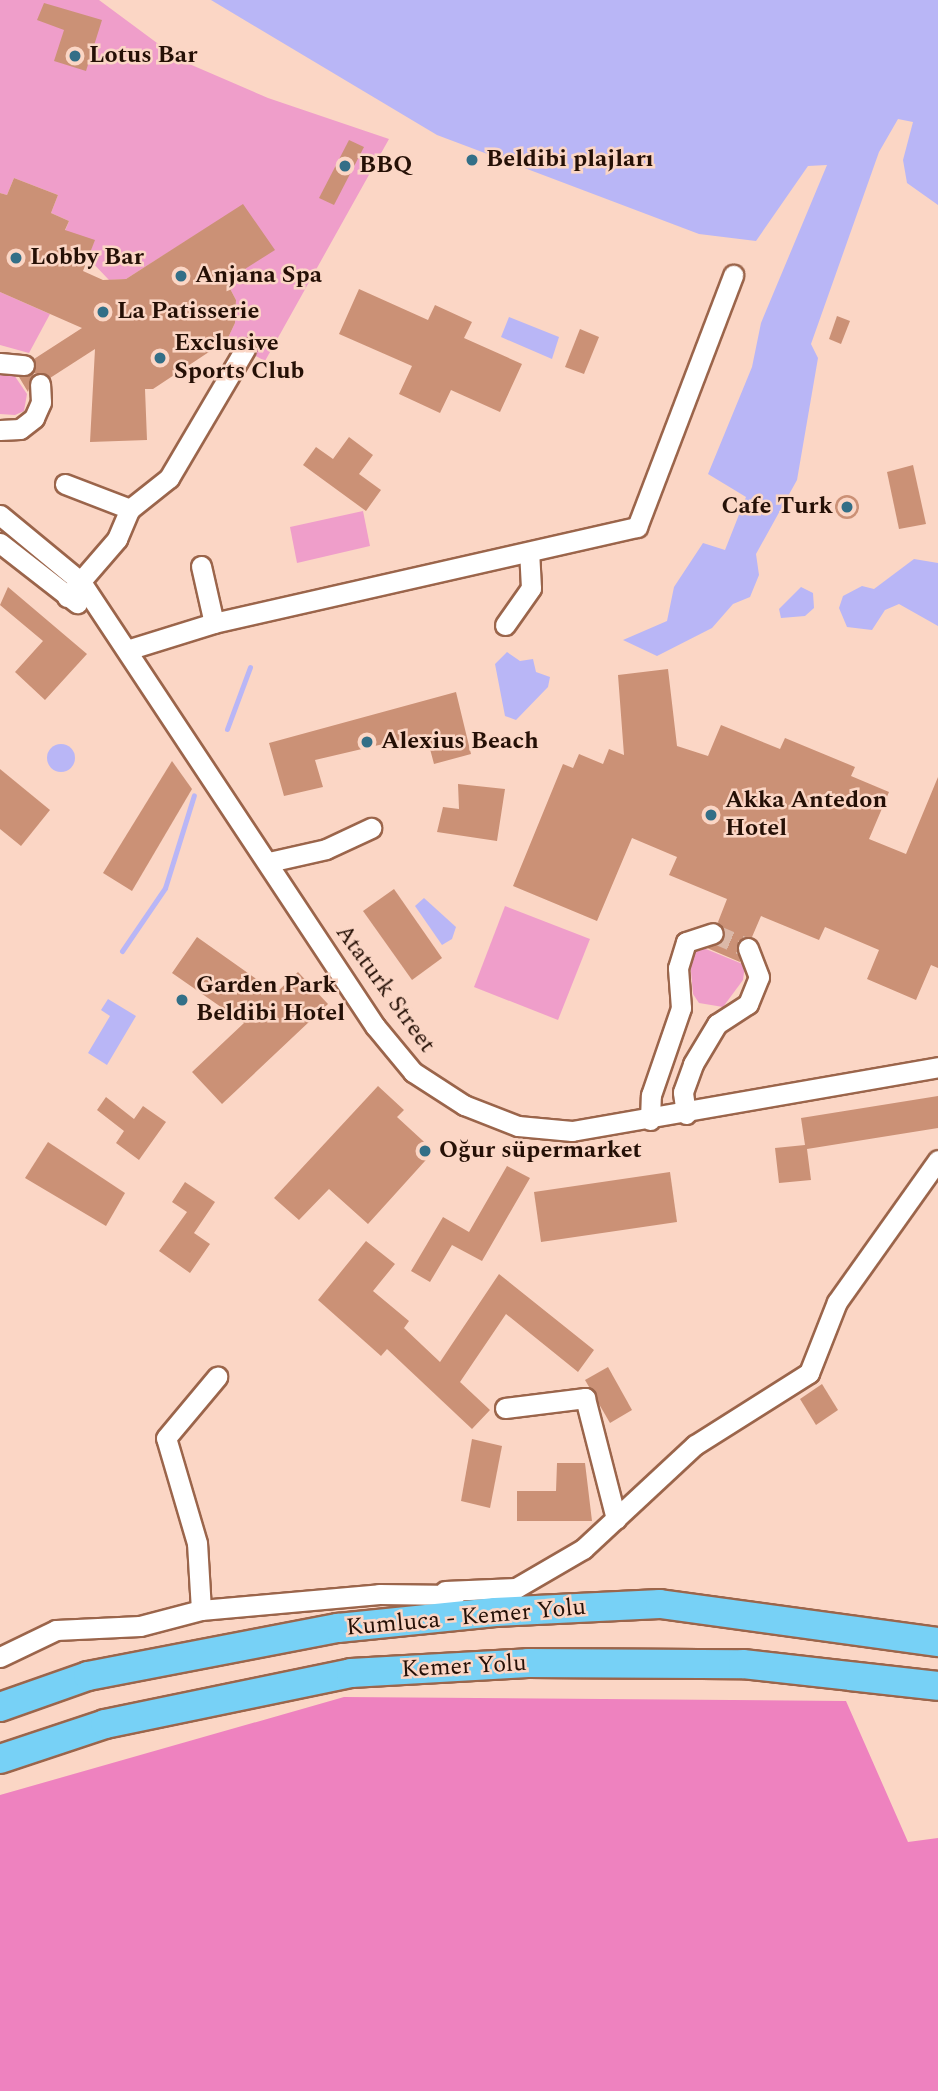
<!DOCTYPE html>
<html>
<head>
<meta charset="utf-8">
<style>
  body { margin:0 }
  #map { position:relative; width:938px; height:2091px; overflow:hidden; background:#fbd6c5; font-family:Spectral,serif }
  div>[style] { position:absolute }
  .green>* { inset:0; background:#ef9eca }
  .forest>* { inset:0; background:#ee82bf }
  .water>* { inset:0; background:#b9b6f6 }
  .round { border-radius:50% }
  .stream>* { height:5px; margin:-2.5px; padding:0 2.5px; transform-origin:2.5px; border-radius:2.5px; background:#b9b6f6 }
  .building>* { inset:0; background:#cb9176 }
  .minor-tunnel>* { height:19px; margin-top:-9.5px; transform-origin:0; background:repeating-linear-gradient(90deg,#dbb8a8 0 19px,transparent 0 29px) }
  .roads { filter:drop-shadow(2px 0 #9b654b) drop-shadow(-2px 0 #9b654b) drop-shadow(0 2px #9b654b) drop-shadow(0 -2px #9b654b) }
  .minor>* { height:19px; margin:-9.5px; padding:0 9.5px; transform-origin:9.5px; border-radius:9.5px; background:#fff }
  .highway>* { height:28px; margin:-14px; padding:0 14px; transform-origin:14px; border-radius:14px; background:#77d1f6 }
  .dots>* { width:19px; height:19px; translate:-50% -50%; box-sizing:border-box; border:4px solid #fbd6c5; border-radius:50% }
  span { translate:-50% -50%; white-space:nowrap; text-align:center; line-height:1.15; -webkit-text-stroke:5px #fbd6c5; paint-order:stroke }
  .poi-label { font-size:24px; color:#251006; font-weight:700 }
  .left { translate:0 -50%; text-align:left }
  .right { translate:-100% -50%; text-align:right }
  .street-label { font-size:24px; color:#251006 }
</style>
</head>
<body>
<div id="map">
  <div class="green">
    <div style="clip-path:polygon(0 0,99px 0,180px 60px,268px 98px,389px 139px,265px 361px,227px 340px,235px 323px,236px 300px,226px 281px,243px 205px,126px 279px,109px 280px,88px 258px,94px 241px,61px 241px,69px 221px,51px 213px,58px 195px,14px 178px,7px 195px,0 193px)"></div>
    <div style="clip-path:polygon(0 292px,50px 314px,29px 353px,0 345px)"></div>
    <div style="clip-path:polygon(0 369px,12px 372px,27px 394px,24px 411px,15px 415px,0 414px)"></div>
    <div style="clip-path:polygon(363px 511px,370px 546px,297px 563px,290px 527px)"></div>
    <div style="clip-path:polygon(505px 906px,590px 939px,558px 1020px,474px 987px)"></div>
    <div style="clip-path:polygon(701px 947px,745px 965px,743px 980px,723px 1007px,699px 1003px,693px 994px,690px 960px,693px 950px)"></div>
  </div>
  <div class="forest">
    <div style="clip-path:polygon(344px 1697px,846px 1701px,908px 1842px,938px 1838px,938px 2091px,0 2091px,0 1795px)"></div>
  </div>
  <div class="water">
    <div style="clip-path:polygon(211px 0,938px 0,938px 205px,907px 183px,903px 160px,913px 122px,898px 119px,879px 152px,811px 344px,818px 358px,797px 480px,756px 554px,759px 575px,750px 597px,733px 604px,712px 628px,657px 656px,623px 640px,667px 621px,674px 587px,703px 543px,725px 550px,746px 497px,708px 474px,752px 367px,761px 323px,827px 165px,808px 166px,756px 241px,699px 234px,437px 135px)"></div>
    <div style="clip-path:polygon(509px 317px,559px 337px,552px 359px,501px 337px)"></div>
    <div style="clip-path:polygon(914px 559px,938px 563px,938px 626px,899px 604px,885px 610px,872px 630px,847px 627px,839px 608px,843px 596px,862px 586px,874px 589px)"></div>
    <div style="clip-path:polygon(801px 587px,813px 593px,814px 608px,805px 616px,781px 618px,779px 609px)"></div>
    <div style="clip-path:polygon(507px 652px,520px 661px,533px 659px,536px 672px,550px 677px,548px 687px,516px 720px,505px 716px,495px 664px)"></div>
    <div class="round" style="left:47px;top:744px;width:28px;height:28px"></div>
    <div style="clip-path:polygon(424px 898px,456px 927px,452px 939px,442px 945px,415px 906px)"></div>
    <div style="clip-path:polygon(108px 999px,136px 1016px,107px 1065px,88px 1053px,110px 1016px,101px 1010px)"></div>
  </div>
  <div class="stream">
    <div style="left:227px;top:729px;width:66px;rotate:-69.6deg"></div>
    <div style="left:122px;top:951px;width:76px;rotate:-55.7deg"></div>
    <div style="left:165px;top:888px;width:97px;rotate:-72.7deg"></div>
  </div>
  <div class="building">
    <div style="clip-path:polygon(44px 3px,102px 20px,86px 71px,54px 61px,64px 30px,37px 20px)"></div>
    <div style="clip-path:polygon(349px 140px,364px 147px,334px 205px,319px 198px)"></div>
    <div style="clip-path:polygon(14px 178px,58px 195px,51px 213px,69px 221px,65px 230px,95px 240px,83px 271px,103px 280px,126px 279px,243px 204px,275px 250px,226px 281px,236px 300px,235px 323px,227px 340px,153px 389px,145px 389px,147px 440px,90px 442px,95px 349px,50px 378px,34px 373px,28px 392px,19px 377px,30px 376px,34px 359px,82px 328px,0 292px,0 193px,7px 195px)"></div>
    <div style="clip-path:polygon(359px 289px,428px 320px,435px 305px,472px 322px,464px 338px,522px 364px,500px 412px,451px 390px,440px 413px,399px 394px,412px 366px,339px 334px)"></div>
    <div style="clip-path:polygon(837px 316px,850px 321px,841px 344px,829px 339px)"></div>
    <div style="clip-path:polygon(580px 329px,599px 337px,584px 374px,565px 367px)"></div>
    <div style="clip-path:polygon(349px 437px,373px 455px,359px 474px,381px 490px,366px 511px,303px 465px,316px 447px,333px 459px)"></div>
    <div style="clip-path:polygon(913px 465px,926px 524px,899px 529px,887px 472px)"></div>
    <div class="round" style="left:835px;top:495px;width:24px;height:24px"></div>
    <div style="clip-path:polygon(8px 587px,87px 654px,45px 700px,15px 672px,43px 641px,0 605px)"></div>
    <div style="clip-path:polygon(668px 669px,677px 746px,708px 756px,721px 725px,780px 749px,785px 738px,855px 767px,851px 776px,889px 792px,869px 839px,906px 854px,938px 777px,938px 968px,931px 965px,916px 1000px,867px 979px,879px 950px,825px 927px,819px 940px,761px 916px,752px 937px,738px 941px,740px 962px,707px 948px,725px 936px,718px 922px,727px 899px,669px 875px,677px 857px,632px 838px,597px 921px,513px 886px,563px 764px,573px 768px,579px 754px,603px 764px,609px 749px,624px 755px,618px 675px)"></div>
    <div style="clip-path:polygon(456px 692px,471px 754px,434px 764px,426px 734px,315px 760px,323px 787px,284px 796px,269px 743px)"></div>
    <div style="clip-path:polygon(172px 761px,192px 789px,132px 891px,103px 873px)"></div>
    <div style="clip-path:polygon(0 769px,50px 810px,21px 846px,0 829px)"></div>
    <div style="clip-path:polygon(458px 784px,505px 789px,497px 841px,437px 832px,443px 807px,459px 809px)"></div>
    <div style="clip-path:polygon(394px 889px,442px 958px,412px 980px,363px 911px)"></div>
    <div style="clip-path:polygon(197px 937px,276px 993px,298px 972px,328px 1004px,222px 1104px,192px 1072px,244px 1023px,172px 973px)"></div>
    <div style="clip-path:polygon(378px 1086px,404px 1110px,397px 1117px,434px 1151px,368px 1224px,329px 1189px,299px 1220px,274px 1198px)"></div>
    <div style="clip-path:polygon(938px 1096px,938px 1128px,807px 1149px,811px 1180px,779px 1183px,775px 1148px,805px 1145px,801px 1118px)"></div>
    <div style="clip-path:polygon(106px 1097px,134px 1119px,143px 1106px,166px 1122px,139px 1160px,116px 1143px,124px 1131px,97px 1110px)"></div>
    <div style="clip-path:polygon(48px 1142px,125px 1193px,106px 1226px,25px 1178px)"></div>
    <div style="clip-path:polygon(507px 1166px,530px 1178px,482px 1261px,452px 1245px,430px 1282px,411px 1271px,443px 1217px,469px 1232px)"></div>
    <div style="clip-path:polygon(670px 1172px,677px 1222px,541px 1242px,534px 1192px)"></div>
    <div style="clip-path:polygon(185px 1182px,215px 1202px,194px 1233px,210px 1244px,190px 1273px,159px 1251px,187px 1212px,172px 1202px)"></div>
    <div style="clip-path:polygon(366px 1241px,395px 1264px,373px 1291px,409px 1321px,404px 1328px,440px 1362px,499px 1274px,594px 1350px,578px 1372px,506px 1314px,460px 1382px,490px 1410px,472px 1429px,387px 1349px,381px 1356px,318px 1300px)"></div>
    <div style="clip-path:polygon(608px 1367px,632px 1410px,610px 1423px,585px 1380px)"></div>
    <div style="clip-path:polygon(822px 1384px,838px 1410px,816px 1425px,800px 1399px)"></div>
    <div style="clip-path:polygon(472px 1439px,502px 1446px,490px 1508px,461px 1501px)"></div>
    <div style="clip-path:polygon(557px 1463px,585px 1463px,592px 1521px,517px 1521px,517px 1491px,556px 1491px)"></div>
  </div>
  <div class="minor-tunnel">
    <div style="left:713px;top:933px;width:38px;rotate:23deg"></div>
  </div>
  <div class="roads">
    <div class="minor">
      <div style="left:0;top:363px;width:24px;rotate:5deg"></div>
      <div style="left:0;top:430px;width:20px;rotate:-3deg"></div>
      <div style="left:20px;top:429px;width:18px;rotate:-38deg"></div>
      <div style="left:34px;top:418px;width:17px;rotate:-66deg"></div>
      <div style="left:41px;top:402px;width:18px;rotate:-93deg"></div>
      <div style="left:65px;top:484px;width:70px;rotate:21deg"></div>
      <div style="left:0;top:515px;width:105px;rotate:39.6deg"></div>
      <div style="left:81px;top:582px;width:533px;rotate:56.49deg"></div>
      <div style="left:375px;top:1026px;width:60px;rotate:50.4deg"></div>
      <div style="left:413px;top:1072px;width:61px;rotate:32.9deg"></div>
      <div style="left:464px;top:1105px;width:58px;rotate:21.3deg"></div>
      <div style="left:518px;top:1126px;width:54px;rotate:5.3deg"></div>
      <div style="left:572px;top:1131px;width:372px;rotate:-9.9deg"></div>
      <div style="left:0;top:543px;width:98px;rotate:37.9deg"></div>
      <div style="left:201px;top:566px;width:58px;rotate:77.2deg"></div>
      <div style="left:67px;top:597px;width:77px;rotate:-49.2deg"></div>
      <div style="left:117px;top:539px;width:33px;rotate:-67deg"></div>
      <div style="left:130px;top:509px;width:50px;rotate:-38.5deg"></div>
      <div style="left:169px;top:478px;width:150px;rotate:-59.5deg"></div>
      <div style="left:505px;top:625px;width:45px;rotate:-54.9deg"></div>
      <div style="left:531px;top:588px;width:34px;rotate:-93deg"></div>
      <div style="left:130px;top:649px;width:88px;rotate:-17.2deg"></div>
      <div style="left:214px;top:623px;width:434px;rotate:-12.8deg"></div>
      <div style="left:637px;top:527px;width:270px;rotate:-69.1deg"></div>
      <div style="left:269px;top:862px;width:58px;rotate:-12.8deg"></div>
      <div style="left:326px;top:849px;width:50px;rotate:-25deg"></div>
      <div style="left:686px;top:1114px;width:22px;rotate:-98deg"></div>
      <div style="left:683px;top:1092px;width:30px;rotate:-70deg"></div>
      <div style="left:693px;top:1064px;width:47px;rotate:-59deg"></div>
      <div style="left:717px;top:1024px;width:37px;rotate:-33deg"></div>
      <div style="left:748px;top:1004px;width:29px;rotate:-68deg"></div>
      <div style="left:759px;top:977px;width:31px;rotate:-111deg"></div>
      <div style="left:650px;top:1120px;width:25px;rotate:-88deg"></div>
      <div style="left:651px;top:1095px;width:92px;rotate:-71deg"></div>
      <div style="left:681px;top:1008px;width:40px;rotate:-94.3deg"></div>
      <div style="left:678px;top:968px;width:27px;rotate:-73deg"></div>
      <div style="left:686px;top:942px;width:28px;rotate:-18deg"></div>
      <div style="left:505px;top:1408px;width:81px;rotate:-7.1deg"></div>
      <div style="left:585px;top:1398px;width:125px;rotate:75.6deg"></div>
      <div style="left:445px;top:1591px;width:71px;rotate:-2.4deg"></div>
      <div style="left:516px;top:1588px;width:78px;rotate:-30.2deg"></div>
      <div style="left:583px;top:1549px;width:153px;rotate:-42.9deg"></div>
      <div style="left:695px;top:1445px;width:135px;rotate:-32.3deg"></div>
      <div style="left:809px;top:1373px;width:76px;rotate:-68.5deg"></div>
      <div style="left:837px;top:1302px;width:174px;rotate:-54.6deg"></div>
      <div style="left:201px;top:1610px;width:67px;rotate:-93.4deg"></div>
      <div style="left:197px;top:1543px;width:109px;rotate:-106.4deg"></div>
      <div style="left:166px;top:1438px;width:80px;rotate:-50.1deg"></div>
      <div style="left:0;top:1657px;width:62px;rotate:-25.7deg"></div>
      <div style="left:56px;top:1630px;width:84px;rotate:-2.7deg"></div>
      <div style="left:140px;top:1626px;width:63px;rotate:-14.7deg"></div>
      <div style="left:201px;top:1610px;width:179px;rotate:-5.1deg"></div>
      <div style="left:379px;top:1594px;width:76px;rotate:0.8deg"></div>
    </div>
    <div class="highway">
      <div style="left:0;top:1707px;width:93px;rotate:-19.4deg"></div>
      <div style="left:88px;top:1676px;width:255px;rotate:-10.9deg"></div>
      <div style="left:338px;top:1628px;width:158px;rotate:-5.8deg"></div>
      <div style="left:495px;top:1612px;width:165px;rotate:-2.8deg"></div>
      <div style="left:660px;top:1604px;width:281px;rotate:7.8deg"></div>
      <div style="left:0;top:1759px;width:111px;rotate:-18.4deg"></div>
      <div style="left:105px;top:1724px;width:251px;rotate:-11.7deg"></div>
      <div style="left:351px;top:1673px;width:177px;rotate:-3.2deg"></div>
      <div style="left:528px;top:1663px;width:215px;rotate:0.3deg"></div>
      <div style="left:743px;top:1664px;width:196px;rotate:6.4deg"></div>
    </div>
  </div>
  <div class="dots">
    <div style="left:75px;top:56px;background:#336f87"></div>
    <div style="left:472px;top:160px;background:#336f87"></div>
    <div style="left:345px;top:166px;background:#336f87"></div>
    <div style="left:16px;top:258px;background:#336f87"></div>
    <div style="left:181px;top:276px;background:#336f87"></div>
    <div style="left:103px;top:312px;background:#336f87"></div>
    <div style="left:160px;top:358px;background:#336f87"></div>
    <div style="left:847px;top:507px;background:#336f87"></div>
    <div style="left:367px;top:742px;background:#336f87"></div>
    <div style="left:711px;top:815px;background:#336f87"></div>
    <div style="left:182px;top:1000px;background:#336f87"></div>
    <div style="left:425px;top:1151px;background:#336f87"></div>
  </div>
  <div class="poi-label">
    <span class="left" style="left:89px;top:56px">Lotus Bar</span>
    <span class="left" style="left:486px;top:160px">Beldibi plajları</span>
    <span class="left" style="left:359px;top:166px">BBQ</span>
    <span class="left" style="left:30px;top:258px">Lobby Bar</span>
    <span class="left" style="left:195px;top:276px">Anjana Spa</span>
    <span class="left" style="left:117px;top:312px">La Patisserie</span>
    <span class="left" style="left:174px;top:358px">Exclusive<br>Sports Club</span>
    <span class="right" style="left:833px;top:507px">Cafe Turk</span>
    <span class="left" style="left:381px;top:742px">Alexius Beach</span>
    <span class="left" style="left:725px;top:815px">Akka Antedon<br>Hotel</span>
    <span class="left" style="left:196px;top:1000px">Garden Park<br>Beldibi Hotel</span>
    <span class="left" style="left:439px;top:1151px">Oğur süpermarket</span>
  </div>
  <div class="street-label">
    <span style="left:385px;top:989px;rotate:54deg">Ataturk Street</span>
    <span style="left:466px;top:1618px;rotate:-5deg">Kumluca - Kemer Yolu</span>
    <span style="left:464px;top:1667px;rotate:-3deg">Kemer Yolu</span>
  </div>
</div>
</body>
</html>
